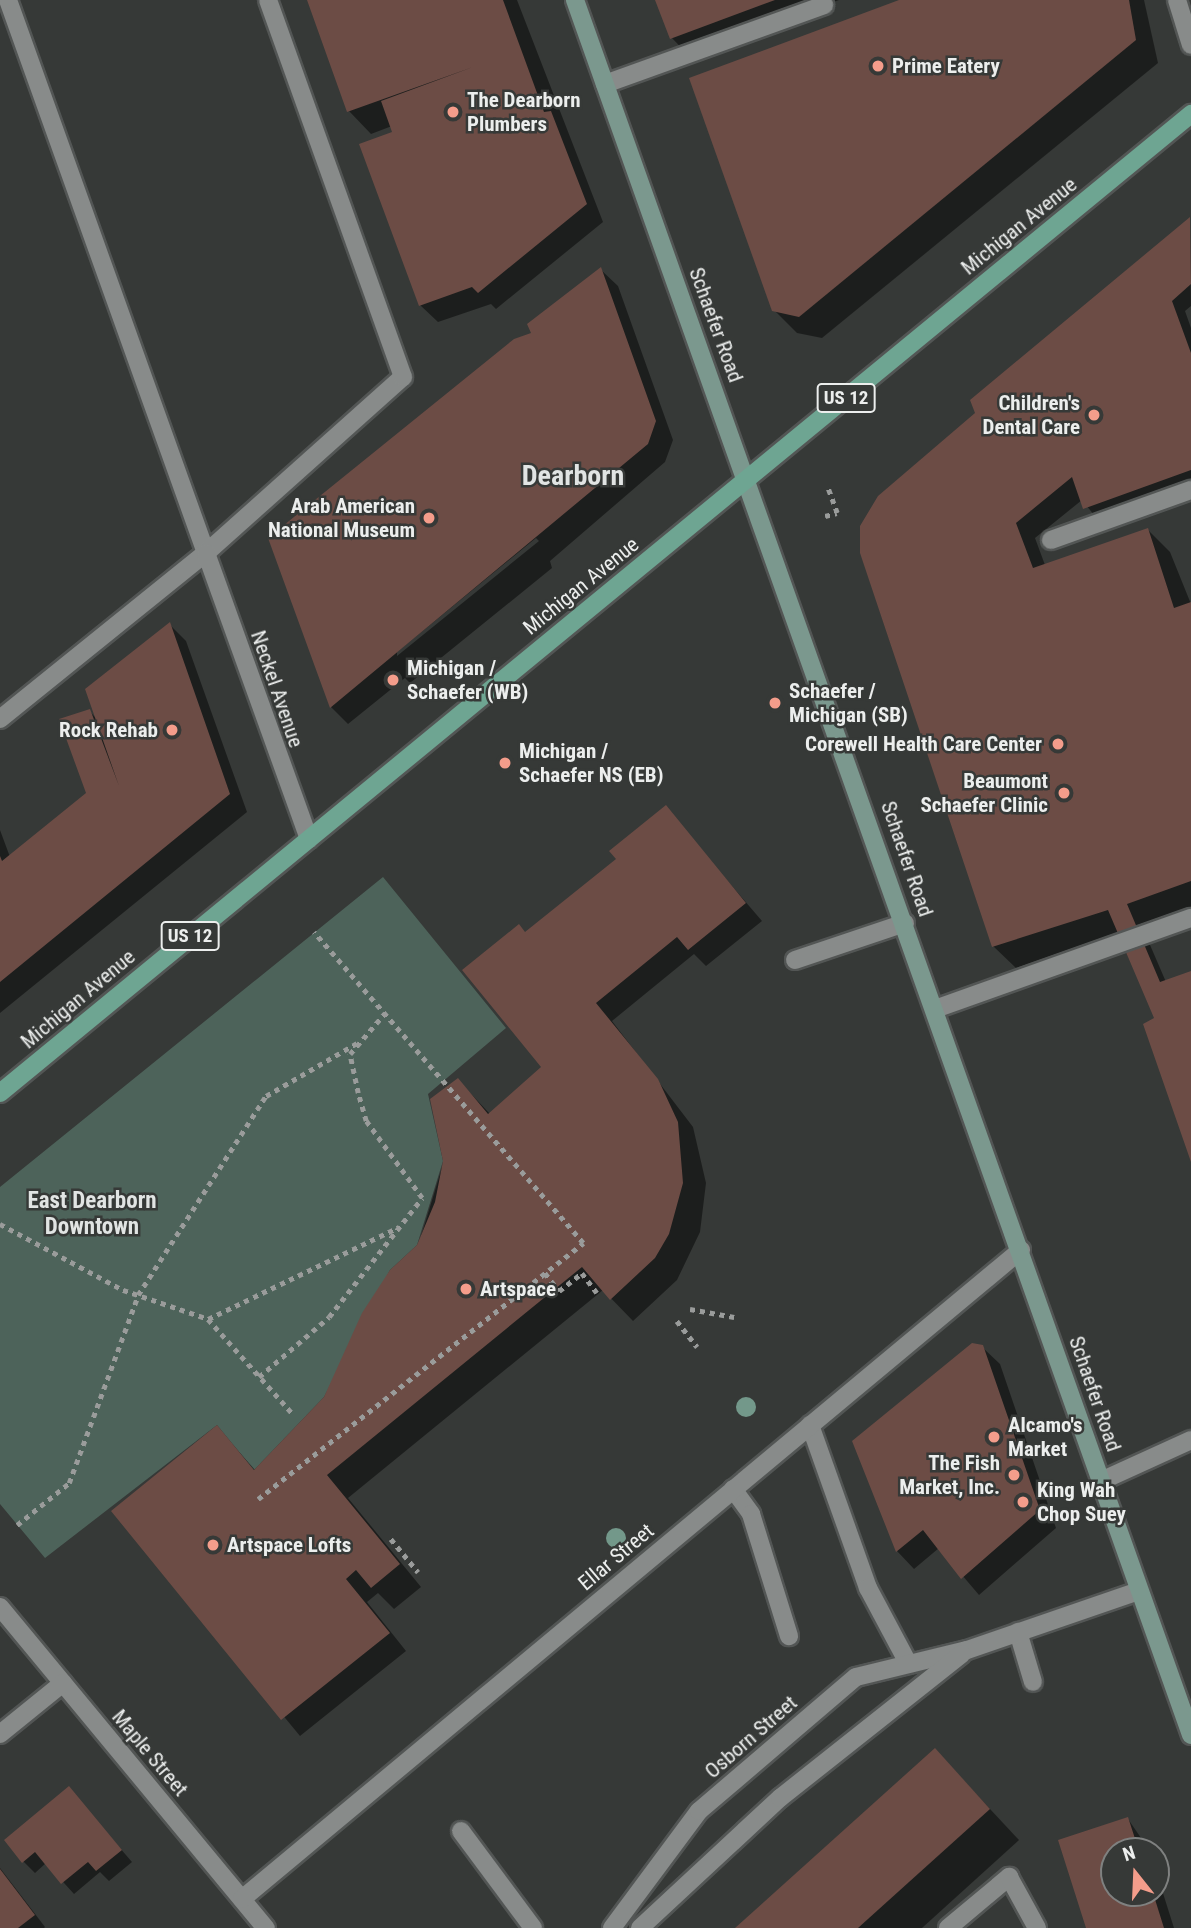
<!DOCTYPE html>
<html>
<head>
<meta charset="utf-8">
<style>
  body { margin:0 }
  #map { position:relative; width:1191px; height:1928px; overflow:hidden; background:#363937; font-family:"Roboto Condensed",sans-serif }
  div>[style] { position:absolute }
  .green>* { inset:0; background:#4d635a }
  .shadow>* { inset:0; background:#0007 }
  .building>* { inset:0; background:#6c4c45 }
  .path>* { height:4.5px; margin-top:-2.25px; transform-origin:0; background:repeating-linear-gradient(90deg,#9a9c9b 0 5px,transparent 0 10px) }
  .roads { filter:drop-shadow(2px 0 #535655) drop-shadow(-2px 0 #535655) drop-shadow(0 2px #535655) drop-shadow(0 -2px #535655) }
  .service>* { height:18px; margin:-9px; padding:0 9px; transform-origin:9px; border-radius:9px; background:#888b8a }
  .minor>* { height:18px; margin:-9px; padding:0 9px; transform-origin:9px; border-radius:9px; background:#888b8a }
  .secondary>* { height:18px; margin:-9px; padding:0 9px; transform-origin:9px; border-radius:9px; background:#7b988e }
  .primary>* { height:18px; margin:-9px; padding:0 9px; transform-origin:9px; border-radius:9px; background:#6ea592 }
  .trees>* { width:20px; height:20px; margin:-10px; border-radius:50%; background:#73988a }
  .dots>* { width:19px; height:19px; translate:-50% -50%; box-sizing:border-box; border:4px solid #363937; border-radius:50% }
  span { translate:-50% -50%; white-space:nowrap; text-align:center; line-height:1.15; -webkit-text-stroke:5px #363937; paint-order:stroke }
  .shield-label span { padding:2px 5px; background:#363937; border:2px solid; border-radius:5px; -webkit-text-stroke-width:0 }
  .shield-label { font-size:19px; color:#eceeed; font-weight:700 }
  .poi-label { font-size:21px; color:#eceeed; font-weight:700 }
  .left { translate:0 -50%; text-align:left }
  .right { translate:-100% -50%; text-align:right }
  .street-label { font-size:21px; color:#eceeed }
  .neighbourhood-label { font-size:23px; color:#e1e4e3; font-weight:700 }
  .district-label { font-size:28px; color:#e1e4e3; font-weight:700 }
  .north { position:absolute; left:1100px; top:1837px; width:70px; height:70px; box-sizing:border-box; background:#363937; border:2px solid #7f8180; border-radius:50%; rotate:342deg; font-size:19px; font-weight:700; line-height:28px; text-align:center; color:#eceeed }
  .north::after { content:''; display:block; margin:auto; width:24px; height:32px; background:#f49d8b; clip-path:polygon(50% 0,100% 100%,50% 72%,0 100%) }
</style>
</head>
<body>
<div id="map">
  <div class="green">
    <div style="clip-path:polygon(383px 877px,506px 1028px,428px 1094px,443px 1161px,417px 1245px,390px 1270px,324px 1397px,254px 1470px,217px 1425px,45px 1558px,0 1504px,0 1187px)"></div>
  </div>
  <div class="shadow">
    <div style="clip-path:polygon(309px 0,517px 0,603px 222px,496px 309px,491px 304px,438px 322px,420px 305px,392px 126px,371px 134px,349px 111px)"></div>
    <div style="clip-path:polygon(658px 0,839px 0,689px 56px,672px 38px)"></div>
    <div style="clip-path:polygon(904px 0,1144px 0,1158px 63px,822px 338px,797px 333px,774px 310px)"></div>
    <div style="clip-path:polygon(1190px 220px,1191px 306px,1185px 311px,1191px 328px,1191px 493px,1102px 525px,1082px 500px,1035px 538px,1045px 565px,1148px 530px,1170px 552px,1191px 604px,1191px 907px,1141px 924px,1166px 982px,1191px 973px,1191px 1158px,1158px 1020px,1119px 932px,1016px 968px,993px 946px,975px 415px)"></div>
    <div style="clip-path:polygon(evenodd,600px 269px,618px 286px,673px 440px,665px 462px,550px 561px,552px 568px,410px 683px,405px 678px,348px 724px,331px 707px,270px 539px,533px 334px,600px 269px,536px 538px,539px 541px,397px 656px,397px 652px,536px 538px)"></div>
    <div style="clip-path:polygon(169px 624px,186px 641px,247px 812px,0 1013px,0 830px,10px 857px,88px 794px,89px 711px,97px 719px)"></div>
    <div style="clip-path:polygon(665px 808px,762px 921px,706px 966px,694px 954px,612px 1021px,693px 1127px,706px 1183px,700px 1232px,677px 1280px,633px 1321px,603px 1290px,348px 1498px,421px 1587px,394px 1609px,378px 1593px,367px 1602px,406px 1651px,300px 1736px,114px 1511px,217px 1427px,256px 1471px,326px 1398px,418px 1246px,444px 1161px,458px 1080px,490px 1114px,545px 1068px,526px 934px,618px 860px)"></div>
    <div style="clip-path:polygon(982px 1347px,1000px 1364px,1056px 1528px,979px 1595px,939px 1548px,914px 1569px,897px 1551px,854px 1442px)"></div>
    <div style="clip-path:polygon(935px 1750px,1019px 1840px,922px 1928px,738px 1928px)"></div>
    <div style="clip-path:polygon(69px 1789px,132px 1862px,109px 1881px,100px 1872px,74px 1894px,46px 1863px,35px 1873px,23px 1861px)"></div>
    <div style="clip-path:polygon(1128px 1819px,1150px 1851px,1114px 1851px,1114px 1893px,1156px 1893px,1156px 1871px,1174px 1928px,1088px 1928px,1060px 1841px)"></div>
    <div style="clip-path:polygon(0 1868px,45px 1927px,44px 1928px,0 1928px)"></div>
  </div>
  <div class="building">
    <div style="clip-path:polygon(307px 0,503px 0,544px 112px,551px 111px,587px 204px,478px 293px,472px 287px,419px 306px,359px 144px,392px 132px,381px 101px,473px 67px,347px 112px)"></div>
    <div style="clip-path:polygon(655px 0,775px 0,670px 39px)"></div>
    <div style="clip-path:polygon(899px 0,1129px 0,1136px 40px,799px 317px,772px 311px,689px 78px)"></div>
    <div style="clip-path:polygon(1190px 217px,1191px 284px,1172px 301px,1191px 353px,1191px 470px,1083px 509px,1072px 477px,1016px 523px,1033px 568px,1148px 528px,1174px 608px,1191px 602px,1191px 881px,1127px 904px,1160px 982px,1191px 971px,1191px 1162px,1143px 1024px,1154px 1018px,1108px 910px,992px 947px,860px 553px,860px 526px,878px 496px,975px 413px,970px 400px)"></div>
    <div style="clip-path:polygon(601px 267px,656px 421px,648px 444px,330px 708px,268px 538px,514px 339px,531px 333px,527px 324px)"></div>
    <div style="clip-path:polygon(170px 622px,230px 794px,0 982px,0 856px,2px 861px,86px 793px,59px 719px,90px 709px,119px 786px,85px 689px)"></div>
    <div style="clip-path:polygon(666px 805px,746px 903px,688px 950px,677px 937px,596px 1003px,658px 1079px,678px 1122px,683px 1183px,669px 1234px,655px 1258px,610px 1300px,582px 1267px,327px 1475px,400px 1564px,371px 1588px,356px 1570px,346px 1579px,390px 1633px,281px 1720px,111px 1511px,217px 1425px,254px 1470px,324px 1397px,362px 1313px,390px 1270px,417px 1245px,435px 1202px,443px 1161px,430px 1099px,458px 1078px,488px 1114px,541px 1067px,462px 970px,519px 924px,525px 932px,616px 859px,609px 851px)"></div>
    <div style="clip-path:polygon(972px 1343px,983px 1345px,1040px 1510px,961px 1579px,923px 1530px,896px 1552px,852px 1441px)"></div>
    <div style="clip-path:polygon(935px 1748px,990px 1809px,858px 1928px,735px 1928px)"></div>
    <div style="clip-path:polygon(69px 1786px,122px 1850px,96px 1871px,88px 1862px,61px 1884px,35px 1852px,22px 1863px,4px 1840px)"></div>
    <div style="clip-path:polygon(1128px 1817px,1139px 1851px,1114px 1851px,1114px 1893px,1153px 1893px,1164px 1928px,1086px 1928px,1058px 1840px)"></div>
    <div style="clip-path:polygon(0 1869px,35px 1915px,18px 1928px,0 1928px)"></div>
  </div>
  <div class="path">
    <div style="left:825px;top:516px;width:12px;rotate:-14deg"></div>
    <div style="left:837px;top:513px;width:27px;rotate:-110deg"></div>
    <div style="left:0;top:1224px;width:140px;rotate:28.2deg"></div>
    <div style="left:123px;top:1290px;width:90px;rotate:18.8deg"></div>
    <div style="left:208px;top:1319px;width:126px;rotate:48.2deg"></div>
    <div style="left:545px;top:1273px;width:23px;rotate:52deg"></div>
    <div style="left:559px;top:1291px;width:29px;rotate:-38deg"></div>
    <div style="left:582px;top:1273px;width:25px;rotate:53deg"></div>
    <div style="left:690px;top:1309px;width:45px;rotate:10.3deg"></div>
    <div style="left:208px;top:1319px;width:212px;rotate:-25.7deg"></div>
    <div style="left:677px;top:1321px;width:33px;rotate:52deg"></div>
    <div style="left:259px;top:1377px;width:92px;rotate:-40.6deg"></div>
    <div style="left:329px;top:1317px;width:151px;rotate:-52deg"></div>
    <div style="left:422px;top:1198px;width:95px;rotate:-126deg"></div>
    <div style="left:366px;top:1121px;width:29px;rotate:-106deg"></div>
    <div style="left:358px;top:1093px;width:40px;rotate:-102deg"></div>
    <div style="left:350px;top:1054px;width:54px;rotate:-49.5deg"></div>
    <div style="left:258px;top:1499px;width:414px;rotate:-38.2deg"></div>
    <div style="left:583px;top:1243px;width:411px;rotate:-130.9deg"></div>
    <div style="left:17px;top:1525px;width:67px;rotate:-38.9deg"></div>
    <div style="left:69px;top:1483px;width:200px;rotate:-69.8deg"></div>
    <div style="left:138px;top:1295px;width:237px;rotate:-57.3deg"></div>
    <div style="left:266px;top:1096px;width:105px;rotate:-30.2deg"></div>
    <div style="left:391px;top:1539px;width:43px;rotate:50.7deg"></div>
  </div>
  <div class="roads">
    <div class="service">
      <div style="left:8px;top:0;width:587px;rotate:70.3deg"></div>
      <div style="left:605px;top:84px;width:233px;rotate:-19.8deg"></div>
      <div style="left:1051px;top:540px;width:149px;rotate:-19.7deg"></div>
      <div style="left:0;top:719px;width:265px;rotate:-38.9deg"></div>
      <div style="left:206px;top:553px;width:264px;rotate:-41.8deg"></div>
      <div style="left:403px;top:377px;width:400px;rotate:-109.7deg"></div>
      <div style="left:795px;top:960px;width:116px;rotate:-18.6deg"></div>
      <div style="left:935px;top:1009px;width:272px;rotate:-19.6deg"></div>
      <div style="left:810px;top:1425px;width:173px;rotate:70.4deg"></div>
      <div style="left:868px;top:1588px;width:85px;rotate:61.9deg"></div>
      <div style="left:733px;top:1489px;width:31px;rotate:54deg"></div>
      <div style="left:751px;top:1514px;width:128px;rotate:72.7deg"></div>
      <div style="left:1018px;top:1632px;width:52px;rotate:73.3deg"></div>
      <div style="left:461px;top:1831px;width:121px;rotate:53.4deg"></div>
    </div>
    <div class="minor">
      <div style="left:1177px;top:0;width:47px;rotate:72.7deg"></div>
      <div style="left:206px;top:553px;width:304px;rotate:70.2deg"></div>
      <div style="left:1101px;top:1481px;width:99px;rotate:-24.5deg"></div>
      <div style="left:0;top:1607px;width:417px;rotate:50.4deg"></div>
      <div style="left:0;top:1734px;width:81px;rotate:-39deg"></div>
      <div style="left:242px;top:1899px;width:1014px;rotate:-39.8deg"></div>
      <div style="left:612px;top:1928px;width:146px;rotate:-53.4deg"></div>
      <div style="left:699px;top:1811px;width:206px;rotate:-40.5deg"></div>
      <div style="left:856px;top:1677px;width:114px;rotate:-13.7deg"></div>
      <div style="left:967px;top:1650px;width:181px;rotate:-19deg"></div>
      <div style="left:640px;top:1928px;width:191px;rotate:-42.9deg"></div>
      <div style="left:780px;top:1798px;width:232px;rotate:-38.4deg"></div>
      <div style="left:948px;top:1928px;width:80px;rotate:-39.9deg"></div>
      <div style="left:1009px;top:1877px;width:58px;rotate:61.2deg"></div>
    </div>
    <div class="secondary">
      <div style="left:575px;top:0;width:1841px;rotate:70.45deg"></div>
    </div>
    <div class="primary">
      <div style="left:0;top:1093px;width:1542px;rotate:-39.42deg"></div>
    </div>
  </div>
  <div class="trees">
    <div style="left:746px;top:1407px"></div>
    <div style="left:616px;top:1538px"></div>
  </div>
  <div class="dots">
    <div style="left:878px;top:66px;background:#f49d8b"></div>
    <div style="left:453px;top:112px;background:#f49d8b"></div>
    <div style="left:1094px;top:415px;background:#f49d8b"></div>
    <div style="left:429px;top:518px;background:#f49d8b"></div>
    <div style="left:393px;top:680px;background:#f49d8b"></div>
    <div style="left:775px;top:703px;background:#f49d8b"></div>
    <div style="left:172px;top:730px;background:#f49d8b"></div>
    <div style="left:1058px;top:744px;background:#f49d8b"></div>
    <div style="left:505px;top:763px;background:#f49d8b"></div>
    <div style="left:1064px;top:793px;background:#f49d8b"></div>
    <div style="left:466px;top:1289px;background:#f49d8b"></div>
    <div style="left:994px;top:1437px;background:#f49d8b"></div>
    <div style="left:1014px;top:1475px;background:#f49d8b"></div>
    <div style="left:1023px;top:1502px;background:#f49d8b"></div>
    <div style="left:213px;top:1545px;background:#f49d8b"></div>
  </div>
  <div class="shield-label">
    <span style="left:846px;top:398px">US 12</span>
    <span style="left:190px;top:936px">US 12</span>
  </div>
  <div class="poi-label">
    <span class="left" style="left:892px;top:66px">Prime Eatery</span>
    <span class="left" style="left:467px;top:112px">The Dearborn<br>Plumbers</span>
    <span class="right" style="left:1080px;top:415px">Children's<br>Dental Care</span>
    <span class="right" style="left:415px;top:518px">Arab American<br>National Museum</span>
    <span class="left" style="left:407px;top:680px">Michigan /<br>Schaefer (WB)</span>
    <span class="left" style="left:789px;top:703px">Schaefer /<br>Michigan (SB)</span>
    <span class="right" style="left:158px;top:730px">Rock Rehab</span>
    <span class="right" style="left:1042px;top:744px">Corewell Health Care Center</span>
    <span class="left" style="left:519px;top:763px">Michigan /<br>Schaefer NS (EB)</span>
    <span class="right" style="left:1048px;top:793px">Beaumont<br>Schaefer Clinic</span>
    <span class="left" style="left:480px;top:1289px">Artspace</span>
    <span class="left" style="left:1008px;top:1437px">Alcamo's<br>Market</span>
    <span class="right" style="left:1000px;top:1475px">The Fish<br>Market, Inc.</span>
    <span class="left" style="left:1037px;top:1502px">King Wah<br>Chop Suey</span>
    <span class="left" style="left:227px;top:1545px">Artspace Lofts</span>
  </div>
  <div class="street-label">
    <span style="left:1019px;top:226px;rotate:-39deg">Michigan Avenue</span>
    <span style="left:716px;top:325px;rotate:70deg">Schaefer Road</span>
    <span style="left:581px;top:586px;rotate:-39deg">Michigan Avenue</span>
    <span style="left:277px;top:689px;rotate:71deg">Neckel Avenue</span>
    <span style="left:907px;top:859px;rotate:71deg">Schaefer Road</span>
    <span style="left:78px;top:999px;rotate:-40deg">Michigan Avenue</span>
    <span style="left:1095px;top:1394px;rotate:71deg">Schaefer Road</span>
    <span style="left:616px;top:1557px;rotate:-40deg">Ellar Street</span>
    <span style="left:751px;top:1737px;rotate:-41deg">Osborn Street</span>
    <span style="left:150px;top:1753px;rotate:50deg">Maple Street</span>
  </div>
  <div class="neighbourhood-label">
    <span style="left:92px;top:1214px">East Dearborn<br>Downtown</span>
  </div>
  <div class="district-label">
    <span style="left:573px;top:476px">Dearborn</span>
  </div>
  <div class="north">N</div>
</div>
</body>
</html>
